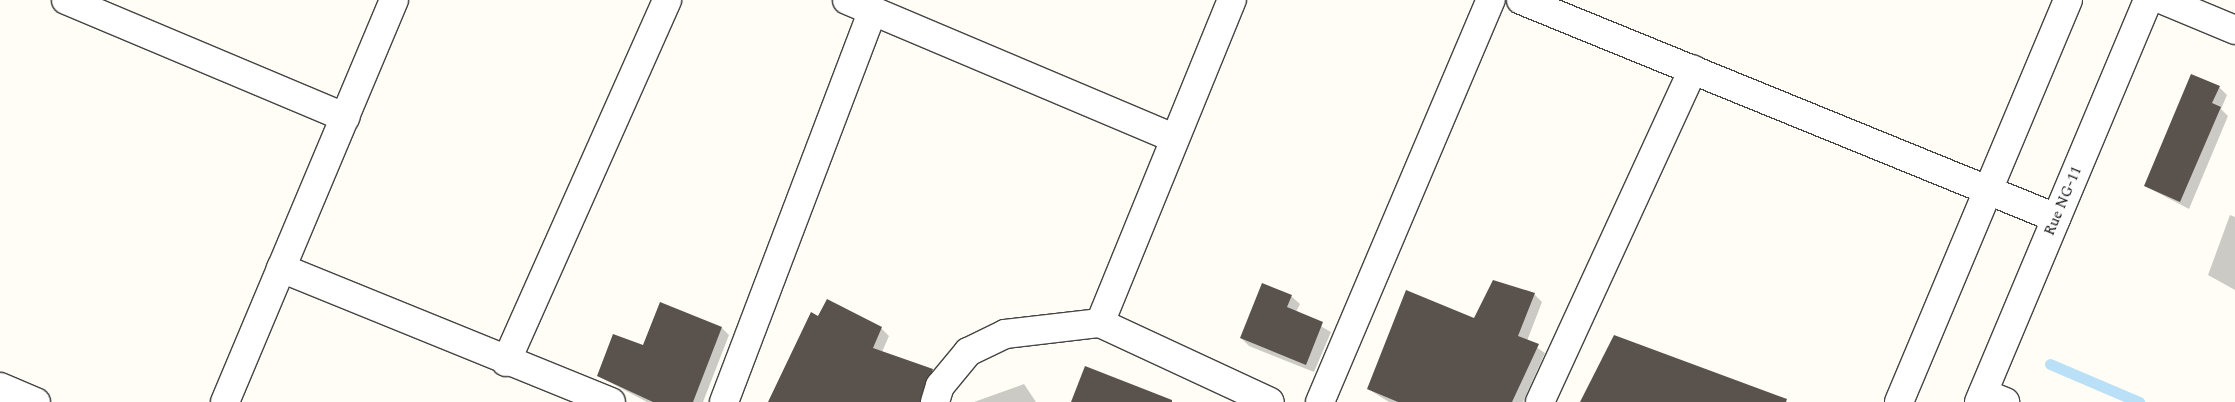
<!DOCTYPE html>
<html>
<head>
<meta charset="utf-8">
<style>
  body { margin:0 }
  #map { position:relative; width:2235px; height:402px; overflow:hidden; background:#fffdf5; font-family:Spectral,serif }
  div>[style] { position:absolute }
  .shadow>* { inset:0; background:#0003 }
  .stream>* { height:11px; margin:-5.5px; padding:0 5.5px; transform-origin:5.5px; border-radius:5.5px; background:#b9e0f7 }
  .building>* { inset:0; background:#5a524d }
  .roads { filter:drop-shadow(1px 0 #444) drop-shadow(-1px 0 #444) drop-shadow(0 1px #444) drop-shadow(0 -1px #444) }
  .minor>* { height:28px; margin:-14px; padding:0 14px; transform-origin:14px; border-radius:14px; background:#fff }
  span { translate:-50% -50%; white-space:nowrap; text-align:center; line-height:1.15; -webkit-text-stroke:5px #fff; paint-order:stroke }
  .street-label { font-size:15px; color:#111 }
</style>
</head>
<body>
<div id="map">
  <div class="shadow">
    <div style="clip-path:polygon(2219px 87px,2227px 95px,2221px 109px,2228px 116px,2189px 209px,2145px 186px)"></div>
    <div style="clip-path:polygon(2230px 215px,2235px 217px,2235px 290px,2208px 275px)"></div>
    <div style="clip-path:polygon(1534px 294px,1542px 302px,1527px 341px,1545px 353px,1523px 402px,1389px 402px,1368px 389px,1475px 319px)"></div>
    <div style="clip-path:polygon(1291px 296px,1300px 304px,1296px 312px,1331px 332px,1314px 372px,1249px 346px,1241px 338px)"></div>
    <div style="clip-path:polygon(819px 317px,881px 328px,889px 336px,882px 352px,932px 370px,940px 378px,931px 402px,769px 402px)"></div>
    <div style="clip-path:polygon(722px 328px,729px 335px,703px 402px,647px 402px,598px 376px)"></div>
    <div style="clip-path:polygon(1024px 384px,1036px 402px,974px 402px)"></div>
  </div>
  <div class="stream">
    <div style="left:2050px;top:364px;width:97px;rotate:23.1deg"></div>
  </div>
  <div class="building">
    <div style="clip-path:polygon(2191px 74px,2220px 86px,2212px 103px,2221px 107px,2180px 202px,2144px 186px)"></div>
    <div style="clip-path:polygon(1493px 280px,1535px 293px,1518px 336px,1539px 344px,1512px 402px,1398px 402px,1367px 389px,1406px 290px,1474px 318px)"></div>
    <div style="clip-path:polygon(1262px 283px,1292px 295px,1287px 307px,1323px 322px,1306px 365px,1240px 338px)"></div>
    <div style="clip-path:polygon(827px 299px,882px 327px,873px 348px,933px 369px,920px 402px,768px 402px,811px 312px,818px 316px)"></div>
    <div style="clip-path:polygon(660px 302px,722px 327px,693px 402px,653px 402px,597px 376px,613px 334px,643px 345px)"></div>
    <div style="clip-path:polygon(1614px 335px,1787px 399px,1786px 402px,1580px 402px)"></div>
    <div style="clip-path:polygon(1085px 366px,1172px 400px,1172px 402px,1071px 402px)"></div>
  </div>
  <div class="roads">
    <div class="minor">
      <div style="left:66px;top:0;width:303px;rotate:22.8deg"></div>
      <div style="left:847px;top:0;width:355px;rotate:22.9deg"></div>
      <div style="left:1521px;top:0;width:578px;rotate:22.17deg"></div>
      <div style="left:2163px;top:0;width:78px;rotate:22.6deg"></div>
      <div style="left:281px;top:268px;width:356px;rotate:22.1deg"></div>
      <div style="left:1100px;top:323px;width:349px;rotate:-67.8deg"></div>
      <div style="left:506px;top:362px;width:396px;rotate:-66deg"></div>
      <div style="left:0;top:387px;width:39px;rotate:23deg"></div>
      <div style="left:1983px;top:393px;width:24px;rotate:22deg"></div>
      <div style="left:225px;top:402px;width:436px;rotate:-67.2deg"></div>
      <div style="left:724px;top:402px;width:419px;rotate:-69.2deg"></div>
      <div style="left:935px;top:402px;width:17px;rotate:-73deg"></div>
      <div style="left:940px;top:386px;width:44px;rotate:-50.5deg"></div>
      <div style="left:968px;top:352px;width:41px;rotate:-25.9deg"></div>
      <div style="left:1005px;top:334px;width:96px;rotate:-6.6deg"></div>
      <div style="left:1100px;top:323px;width:187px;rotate:24.9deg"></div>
      <div style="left:1320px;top:402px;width:437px;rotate:-67deg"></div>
      <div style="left:1540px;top:402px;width:366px;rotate:-65.3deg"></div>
      <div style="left:1899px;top:402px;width:436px;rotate:-67.2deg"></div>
      <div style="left:1979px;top:402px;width:436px;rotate:-67.2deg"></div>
    </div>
  </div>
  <div class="street-label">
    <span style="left:2063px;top:201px;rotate:-67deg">Rue NG-11</span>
  </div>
</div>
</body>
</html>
